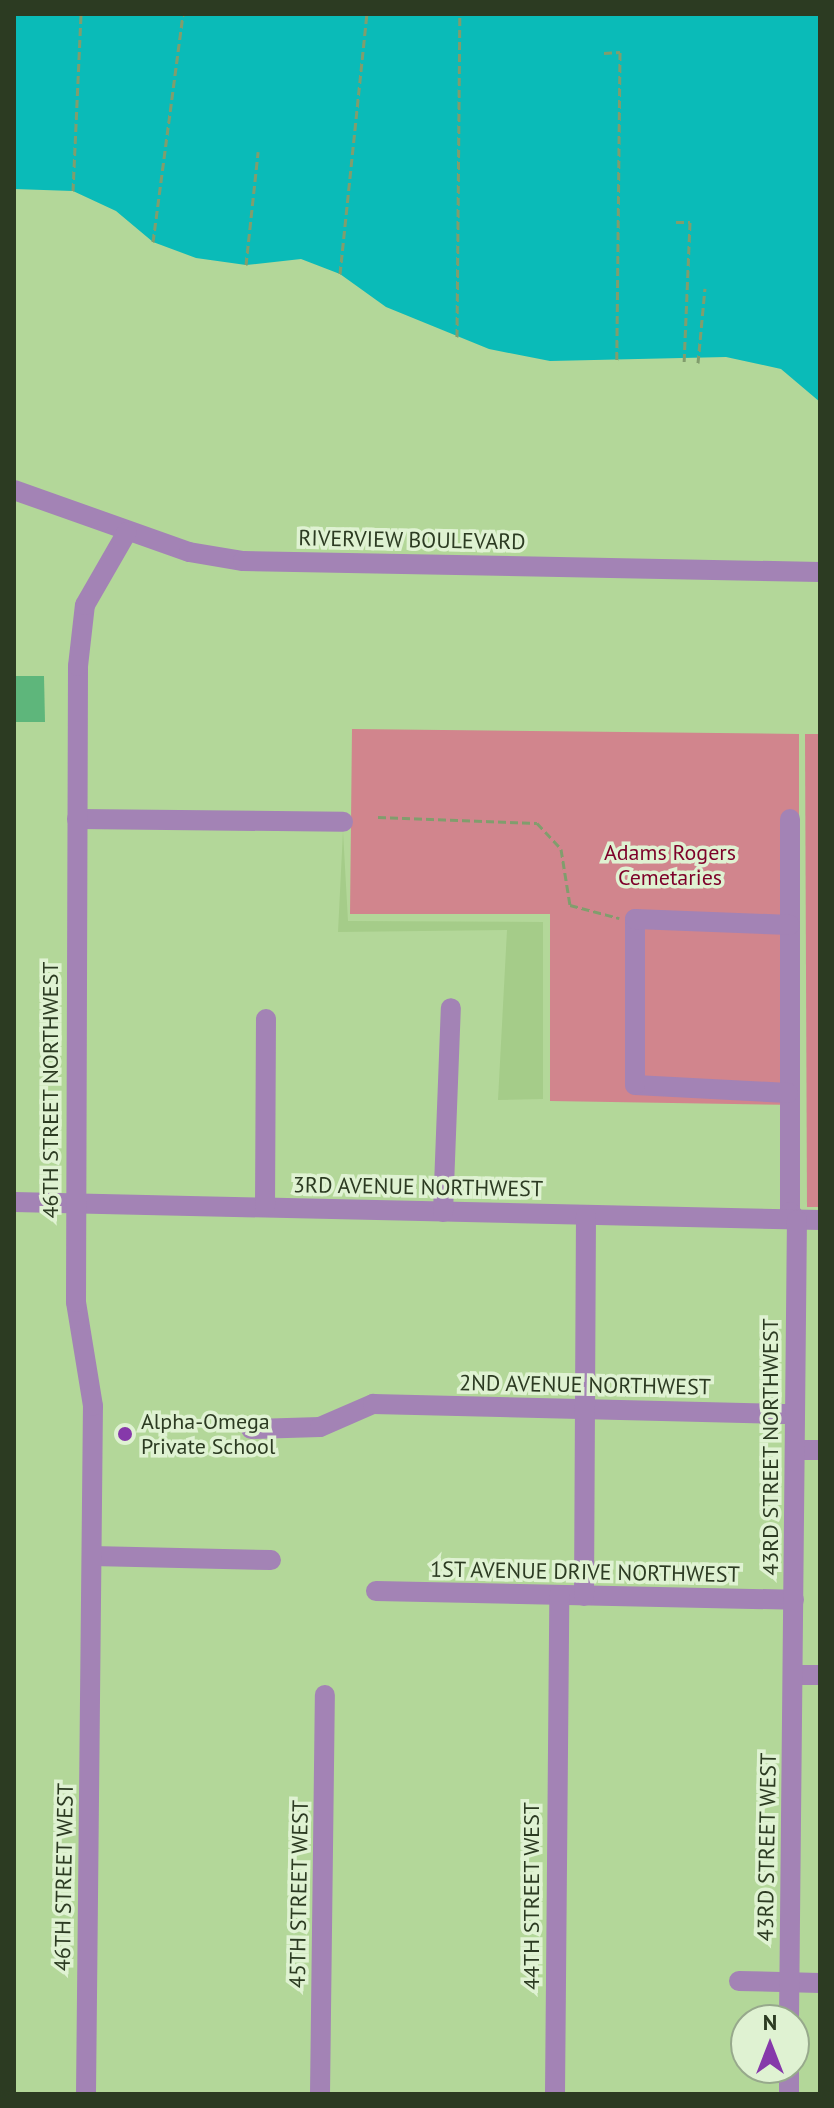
<!DOCTYPE html>
<html>
<head>
<meta charset="utf-8">
<style>
  body { margin:0 }
  #map { position:relative; width:834px; height:2108px; overflow:hidden; background:#b3d799; font-family:"PT Sans",sans-serif }
  div>[style] { position:absolute }
  .built>* { inset:0; background:#a5cc89 }
  .green>* { inset:0; background:#d1858d }
  .water>* { inset:0; background:#0abbb8 }
  .building>* { inset:0; background:#5eb67b }
  .path>* { height:3px; margin-top:-1.5px; transform-origin:0; background:repeating-linear-gradient(90deg,#819d6d 0 8px,transparent 0 12px) }
  .minor>* { height:20px; margin:-10px; padding:0 10px; transform-origin:10px; border-radius:10px; background:#a383b5 }
  .dots>* { width:22px; height:22px; translate:-50% -50%; box-sizing:border-box; border:4px solid #dff2d2; border-radius:50% }
  span { translate:-50% -50%; white-space:nowrap; text-align:center; line-height:1.15; -webkit-text-stroke:7px #dff2d2; paint-order:stroke }
  .street-label { font-size:22px; color:#2c3b22 }
  .park-label { font-size:22px; color:#7d0029 }
  .poi-label { font-size:22px; color:#2c3b22 }
  .left { translate:0 -50%; text-align:left }
  .frame { position:absolute; inset:0; border:16px solid #2c3b22; pointer-events:none }
  .north { position:absolute; left:730px; top:2004px; width:80px; height:80px; box-sizing:border-box; background:#dff2d2; border:2px solid #97a98c; border-radius:50%; rotate:0deg; font-size:22px; font-weight:700; line-height:32px; text-align:center; color:#2c3b22 }
  .north::after { content:''; display:block; margin:auto; width:28px; height:36px; background:#8639aa; clip-path:polygon(50% 0,100% 100%,50% 72%,0 100%) }
</style>
</head>
<body>
<div id="map">
  <div class="built">
    <div style="clip-path:polygon(343px 831px,348px 921px,543px 922px,543px 1099px,498px 1100px,507px 930px,338px 932px)"></div>
  </div>
  <div class="green">
    <div style="clip-path:polygon(352px 729px,799px 734px,799px 1105px,550px 1101px,550px 914px,350px 914px)"></div>
    <div style="clip-path:polygon(805px 734px,820px 734px,820px 1207px,807px 1207px)"></div>
  </div>
  <div class="water">
    <div style="clip-path:polygon(14px 14px,820px 14px,820px 402px,781px 369px,726px 357px,550px 361px,489px 349px,386px 307px,340px 274px,301px 259px,246px 265px,196px 258px,153px 242px,116px 211px,73px 191px,14px 189px)"></div>
  </div>
  <div class="building">
    <div style="clip-path:polygon(14px 676px,44px 676px,45px 722px,14px 722px)"></div>
  </div>
  <div class="path">
    <div style="left:604px;top:53px;width:16px;rotate:-4deg"></div>
    <div style="left:620px;top:52px;width:310px;rotate:90.6deg"></div>
    <div style="left:73px;top:191px;width:177px;rotate:-87.4deg"></div>
    <div style="left:676px;top:222px;width:14px"></div>
    <div style="left:690px;top:222px;width:141px;rotate:92.4deg"></div>
    <div style="left:153px;top:242px;width:230px;rotate:-82.5deg"></div>
    <div style="left:246px;top:265px;width:114px;rotate:-83.9deg"></div>
    <div style="left:340px;top:274px;width:261px;rotate:-84.1deg"></div>
    <div style="left:457px;top:337px;width:323px;rotate:-89.5deg"></div>
    <div style="left:698px;top:363px;width:75px;rotate:-84.7deg"></div>
    <div style="left:378px;top:817px;width:159px;rotate:2.2deg"></div>
    <div style="left:537px;top:823px;width:35px;rotate:47deg"></div>
    <div style="left:561px;top:849px;width:57px;rotate:80.9deg"></div>
    <div style="left:570px;top:905px;width:51px;rotate:14.9deg"></div>
  </div>
  <div class="minor">
    <div style="left:14px;top:490px;width:186px;rotate:19.5deg"></div>
    <div style="left:189px;top:552px;width:55px;rotate:9.5deg"></div>
    <div style="left:243px;top:561px;width:577px;rotate:1.09deg"></div>
    <div style="left:77px;top:819px;width:266px;rotate:0.6deg"></div>
    <div style="left:790px;top:819px;width:393px;rotate:90deg"></div>
    <div style="left:790px;top:1212px;width:11px;rotate:49deg"></div>
    <div style="left:788px;top:1093px;width:153px;rotate:-177deg"></div>
    <div style="left:635px;top:1085px;width:166px;rotate:-90deg"></div>
    <div style="left:635px;top:919px;width:155px;rotate:2.2deg"></div>
    <div style="left:14px;top:1202px;width:806px;rotate:1.28deg"></div>
    <div style="left:265px;top:1207px;width:188px;rotate:-89.7deg"></div>
    <div style="left:443px;top:1212px;width:204px;rotate:-87.8deg"></div>
    <div style="left:251px;top:1429px;width:69px;rotate:-1.7deg"></div>
    <div style="left:320px;top:1427px;width:58px;rotate:-23.5deg"></div>
    <div style="left:373px;top:1404px;width:422px;rotate:1.4deg"></div>
    <div style="left:795px;top:1450px;width:25px"></div>
    <div style="left:92px;top:1556px;width:179px;rotate:1.3deg"></div>
    <div style="left:376px;top:1591px;width:418px;rotate:1.2deg"></div>
    <div style="left:584px;top:1596px;width:380px;rotate:-89.7deg"></div>
    <div style="left:793px;top:1675px;width:27px"></div>
    <div style="left:739px;top:1981px;width:81px;rotate:1.4deg"></div>
    <div style="left:789px;top:2020px;width:800px;rotate:-89.43deg"></div>
    <div style="left:86px;top:2094px;width:688px;rotate:-89.42deg"></div>
    <div style="left:93px;top:1406px;width:105px;rotate:-99.3deg"></div>
    <div style="left:76px;top:1302px;width:636px;rotate:-89.82deg"></div>
    <div style="left:78px;top:666px;width:61px;rotate:-83.5deg"></div>
    <div style="left:85px;top:605px;width:84px;rotate:-60.1deg"></div>
    <div style="left:320px;top:2094px;width:399px;rotate:-89.3deg"></div>
    <div style="left:555px;top:2094px;width:499px;rotate:-89.5deg"></div>
    <div style="left:789px;top:2094px;width:26px;rotate:-90deg"></div>
  </div>
  <div class="dots">
    <div style="left:125px;top:1434px;background:#8639aa"></div>
  </div>
  <div class="street-label">
    <span style="left:412px;top:540px;rotate:1deg">RIVERVIEW BOULEVARD</span>
    <span style="left:51px;top:1090px;rotate:-90deg">46TH STREET NORTHWEST</span>
    <span style="left:418px;top:1187px;rotate:1deg">3RD AVENUE NORTHWEST</span>
    <span style="left:585px;top:1385px;rotate:1deg">2ND AVENUE NORTHWEST</span>
    <span style="left:771px;top:1447px;rotate:-90deg">43RD STREET NORTHWEST</span>
    <span style="left:585px;top:1572px;rotate:1deg">1ST AVENUE DRIVE NORTHWEST</span>
    <span style="left:767px;top:1847px;rotate:-89deg">43RD STREET WEST</span>
    <span style="left:64px;top:1877px;rotate:-89deg">46TH STREET WEST</span>
    <span style="left:299px;top:1894px;rotate:-89deg">45TH STREET WEST</span>
    <span style="left:532px;top:1896px;rotate:-90deg">44TH STREET WEST</span>
  </div>
  <div class="park-label">
    <span style="left:670px;top:865px">Adams Rogers<br>Cemetaries</span>
  </div>
  <div class="poi-label">
    <span class="left" style="left:141px;top:1434px">Alpha-Omega<br>Private School</span>
  </div>
  <div class="frame"></div>
  <div class="north">N</div>
</div>
</body>
</html>
